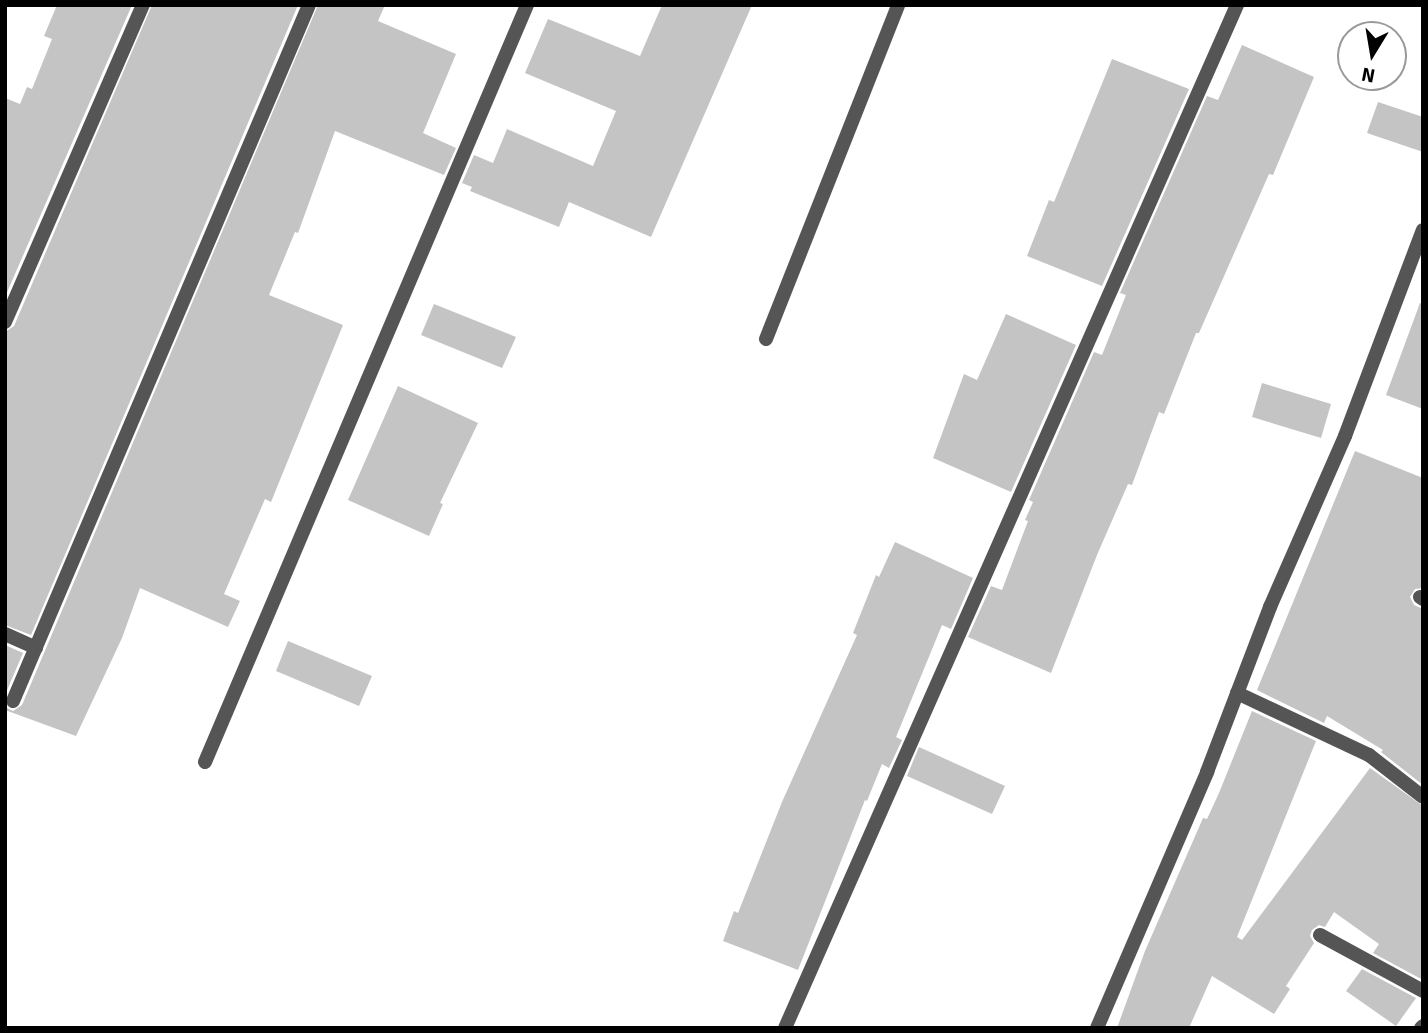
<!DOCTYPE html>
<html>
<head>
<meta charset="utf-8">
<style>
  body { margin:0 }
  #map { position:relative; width:1428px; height:1033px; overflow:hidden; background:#fff; font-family:Signika,sans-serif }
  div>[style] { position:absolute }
  .building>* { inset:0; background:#c4c4c4 }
  .street>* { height:14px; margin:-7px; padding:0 7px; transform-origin:7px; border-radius:7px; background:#555 }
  span { translate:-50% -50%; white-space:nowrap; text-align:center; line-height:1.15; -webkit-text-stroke:7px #fff; paint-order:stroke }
  .frame { position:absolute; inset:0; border:7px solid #000; pointer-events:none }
  .north { position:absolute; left:1337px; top:21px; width:70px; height:70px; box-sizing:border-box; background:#fff; border:2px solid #999; border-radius:50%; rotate:191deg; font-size:19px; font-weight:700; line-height:28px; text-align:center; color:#000 }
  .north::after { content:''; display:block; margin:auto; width:24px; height:32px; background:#000; clip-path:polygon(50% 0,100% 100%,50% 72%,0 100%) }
</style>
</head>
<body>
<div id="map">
  <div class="building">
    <div style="clip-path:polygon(57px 5px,132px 5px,5px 297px,5px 98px,20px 104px,27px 87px,32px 89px,52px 39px,44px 36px)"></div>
    <div style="clip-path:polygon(152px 5px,298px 5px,31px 635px,5px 625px,5px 332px,14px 326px)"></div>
    <div style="clip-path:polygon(318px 5px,385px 5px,378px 21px,456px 54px,423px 133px,456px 148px,444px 175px,335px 131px,298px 233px,295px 232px,269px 295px,343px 325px,271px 502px,265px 499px,224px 594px,240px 601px,228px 627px,140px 588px,122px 638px,76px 736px,5px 710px,5px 707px,13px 711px,22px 705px)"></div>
    <div style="clip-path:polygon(662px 5px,752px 5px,651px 237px,569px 202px,559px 227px,470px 191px,472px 187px,462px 183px,474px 155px,493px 163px,507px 129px,593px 166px,616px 111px,525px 73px,548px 19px,640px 56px)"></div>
    <div style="clip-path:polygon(1242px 45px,1314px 77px,1273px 175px,1269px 174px,1199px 333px,1196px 333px,1164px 414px,1159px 412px,1132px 485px,1128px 484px,1097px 555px,1051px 673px,968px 637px,991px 586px,1002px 590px,1028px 521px,1025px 520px,1033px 502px,1029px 500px,1094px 352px,1102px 355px,1126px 295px,1120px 293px,1207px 96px,1218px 100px)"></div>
    <div style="clip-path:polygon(1112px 59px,1189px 89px,1102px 286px,1027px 256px,1049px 200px,1054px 202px)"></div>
    <div style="clip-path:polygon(1378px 102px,1423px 117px,1423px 152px,1367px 133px)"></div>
    <div style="clip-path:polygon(1420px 303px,1423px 304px,1423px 409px,1386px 395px)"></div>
    <div style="clip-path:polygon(434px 304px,516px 337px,502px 368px,421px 335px)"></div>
    <div style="clip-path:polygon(1006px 314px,1076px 345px,1011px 492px,933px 458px,964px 374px,977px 380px)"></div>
    <div style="clip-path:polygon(1262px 383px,1331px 404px,1321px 438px,1252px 417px)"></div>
    <div style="clip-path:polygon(398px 386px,478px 423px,440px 503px,443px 504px,429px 536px,348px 500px)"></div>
    <div style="clip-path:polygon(1355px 451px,1423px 478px,1423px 588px,1415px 589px,1410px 597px,1414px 605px,1423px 609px,1423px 785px,1381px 752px,1383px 750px,1327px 716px,1324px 723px,1257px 690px)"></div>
    <div style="clip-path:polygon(895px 542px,973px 578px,951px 629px,942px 625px,896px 737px,902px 740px,889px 768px,882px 764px,867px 801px,865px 800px,798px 970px,723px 941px,734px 911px,738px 913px,782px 802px,857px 635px,853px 633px,876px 575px,879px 577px)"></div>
    <div style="clip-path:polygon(288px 641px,372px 676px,359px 706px,276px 671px)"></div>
    <div style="clip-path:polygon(5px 645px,23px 653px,5px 695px)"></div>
    <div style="clip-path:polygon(1252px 711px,1316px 741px,1237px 937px,1242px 940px,1370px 768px,1423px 806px,1423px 980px,1373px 953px,1379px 944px,1334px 912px,1325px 927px,1319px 925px,1312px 930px,1310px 936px,1314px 943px,1286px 986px,1290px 989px,1274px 1014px,1212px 976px,1189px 1028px,1117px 1028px,1145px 951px,1203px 818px,1207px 819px,1219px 793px)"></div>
    <div style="clip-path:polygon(919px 747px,1005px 786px,992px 814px,907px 776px)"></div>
    <div style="clip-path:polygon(1362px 969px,1416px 998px,1396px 1026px,1346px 991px)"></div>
  </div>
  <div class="street">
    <div style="left:5px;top:322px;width:346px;rotate:-66.5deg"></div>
    <div style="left:766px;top:339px;width:359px;rotate:-68.4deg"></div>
    <div style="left:1420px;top:597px;width:4px;rotate:34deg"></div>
    <div style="left:5px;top:634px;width:34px;rotate:24deg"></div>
    <div style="left:1237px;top:693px;width:146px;rotate:25.2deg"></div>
    <div style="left:1369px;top:755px;width:68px;rotate:37.9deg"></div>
    <div style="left:13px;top:701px;width:756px;rotate:-66.96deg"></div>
    <div style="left:205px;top:762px;width:823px;rotate:-66.96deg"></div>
    <div style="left:1320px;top:935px;width:117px;rotate:28.5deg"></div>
    <div style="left:785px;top:1028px;width:1118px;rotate:-66.16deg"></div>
    <div style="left:1097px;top:1028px;width:279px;rotate:-66.7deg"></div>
    <div style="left:1207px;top:772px;width:177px;rotate:-69.1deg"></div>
    <div style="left:1270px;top:607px;width:187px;rotate:-66.3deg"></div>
    <div style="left:1345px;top:436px;width:220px;rotate:-69.3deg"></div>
    <div style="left:1421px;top:1028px;width:3px;rotate:-45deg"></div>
  </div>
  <div class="frame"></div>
  <div class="north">N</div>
</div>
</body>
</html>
